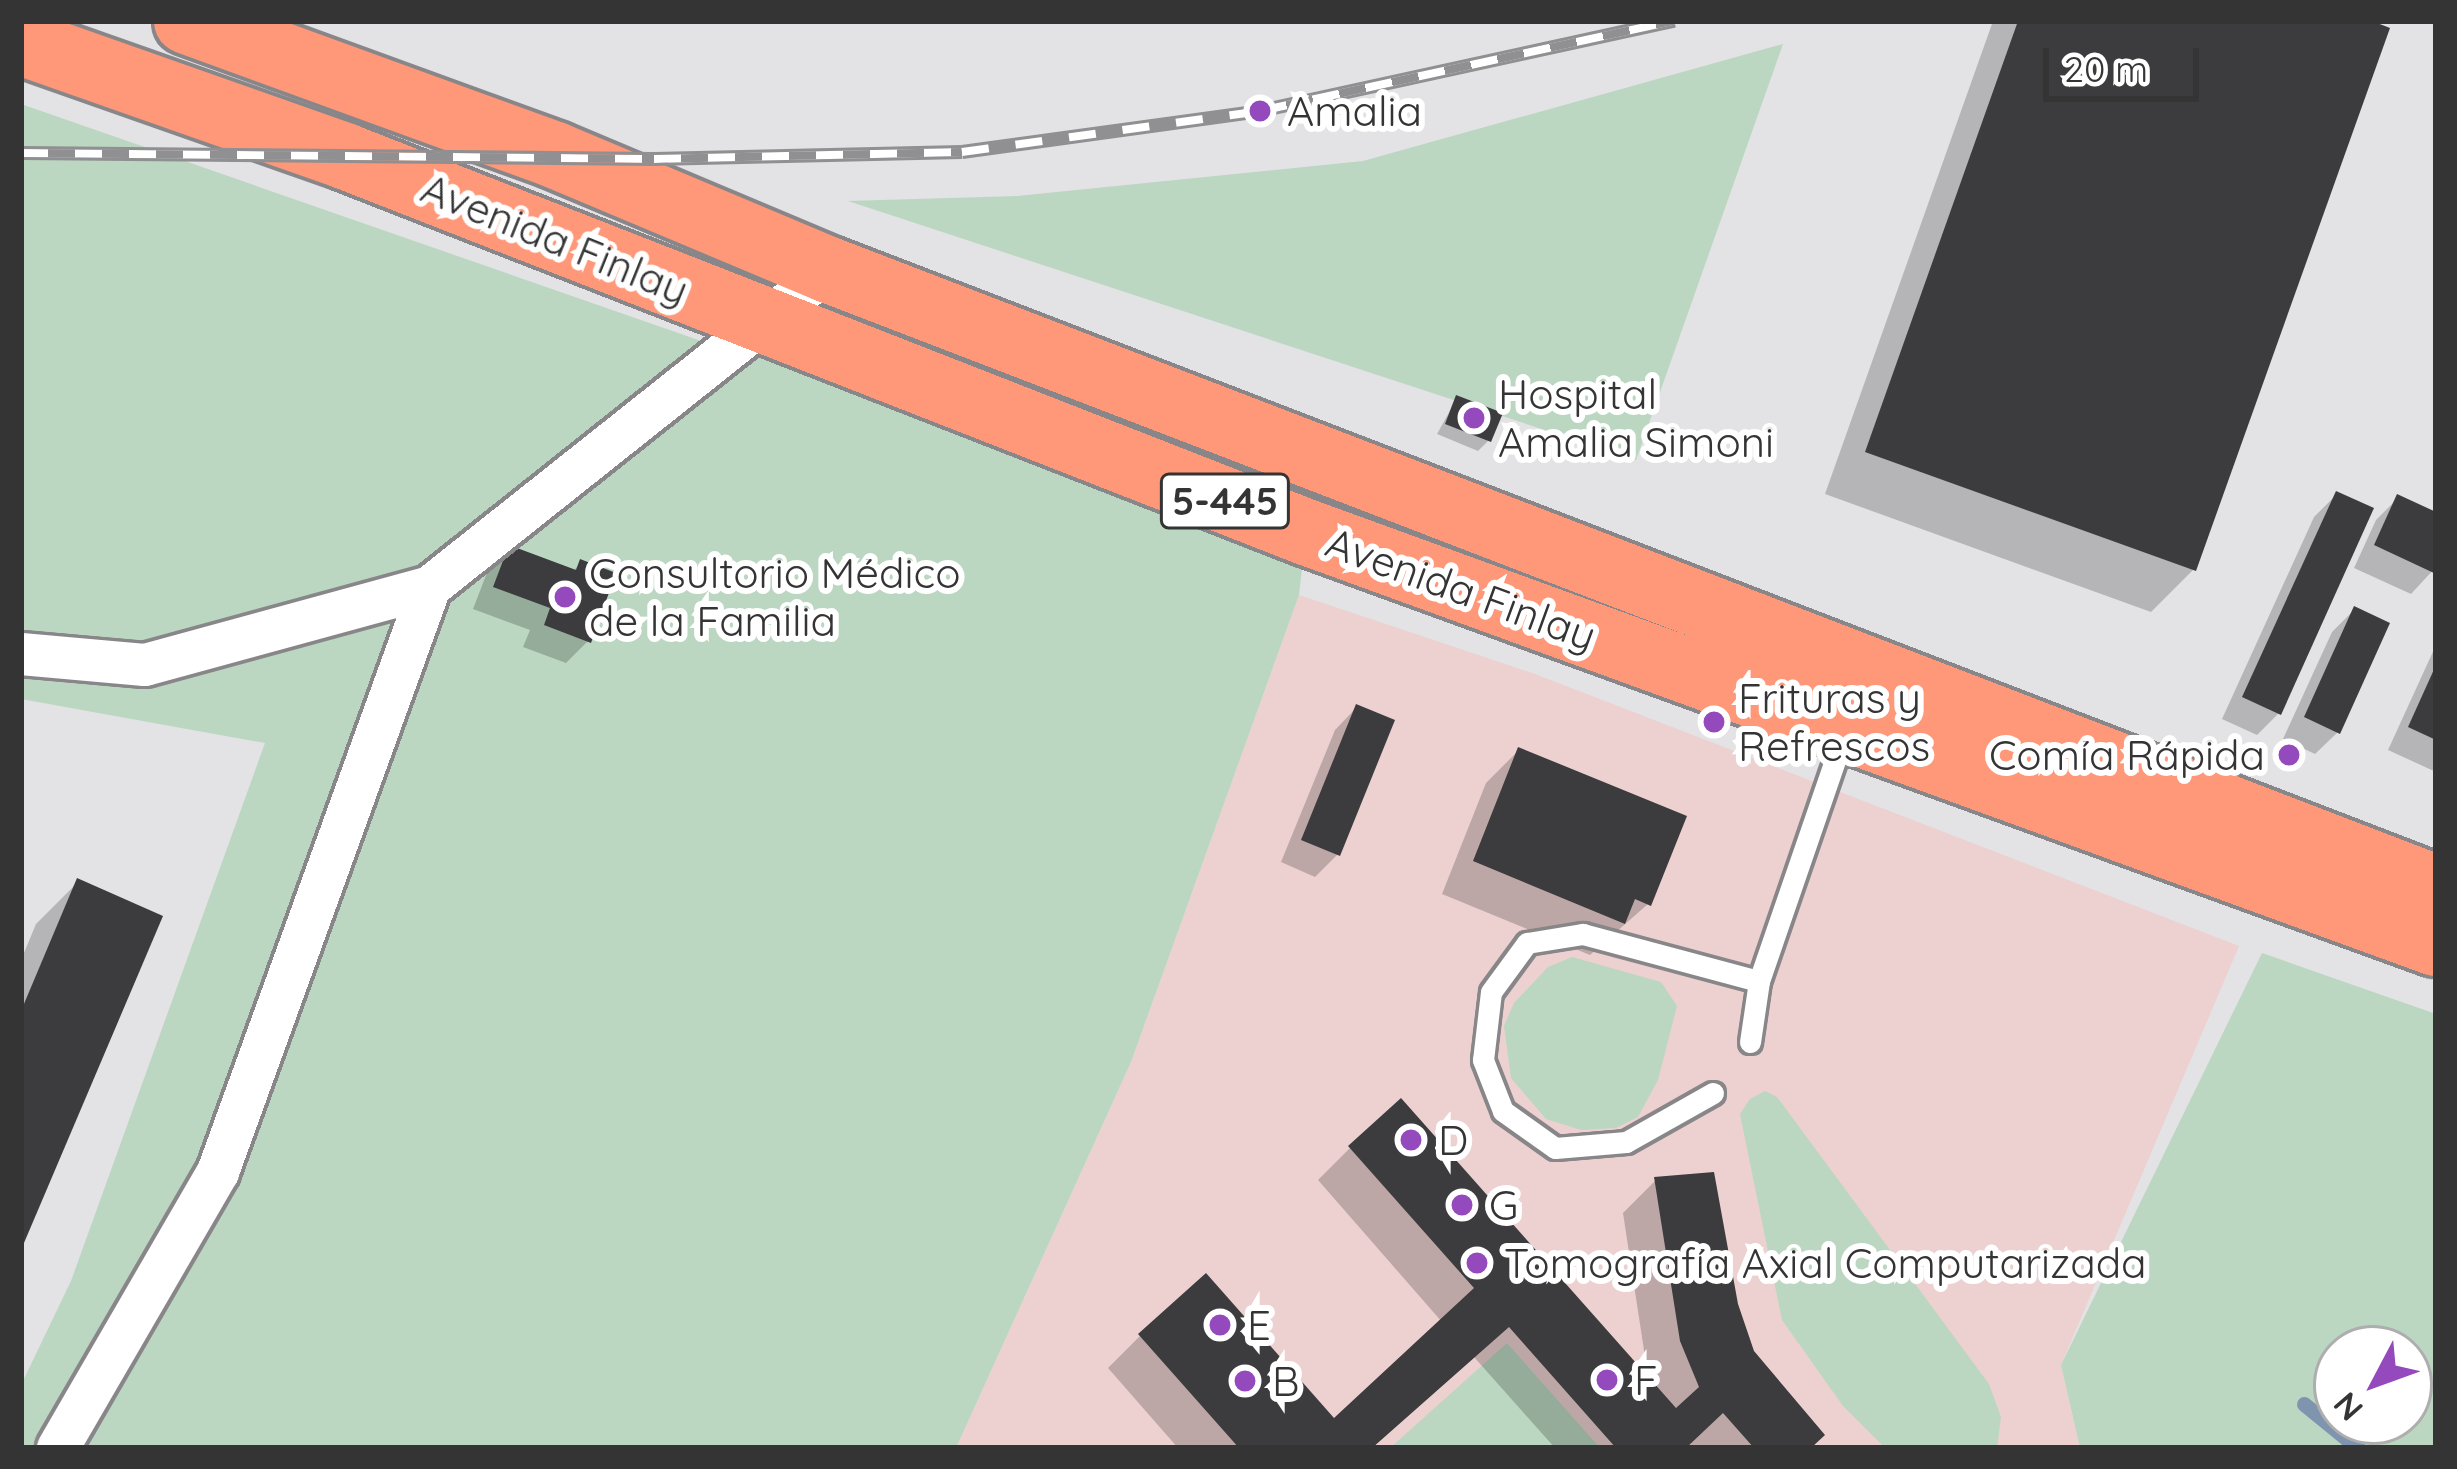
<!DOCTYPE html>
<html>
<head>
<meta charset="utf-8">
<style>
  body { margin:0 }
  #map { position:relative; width:2457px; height:1469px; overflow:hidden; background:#e3e2e5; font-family:Quicksand,sans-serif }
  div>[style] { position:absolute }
  .medical>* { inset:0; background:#ecd1d0 }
  .green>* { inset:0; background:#bbd7c1 }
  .shadow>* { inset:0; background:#0003 }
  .stream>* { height:15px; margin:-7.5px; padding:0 7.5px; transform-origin:7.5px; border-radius:7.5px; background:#7f94ae }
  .building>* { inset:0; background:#3c3b3e }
  .roads { filter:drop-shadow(3px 0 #888689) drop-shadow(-3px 0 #888689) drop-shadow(0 3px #888689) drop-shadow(0 -3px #888689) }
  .lane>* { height:21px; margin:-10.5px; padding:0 10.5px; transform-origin:10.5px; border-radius:10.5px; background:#fff }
  .street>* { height:42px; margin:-21px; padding:0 21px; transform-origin:21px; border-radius:21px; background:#fff }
  .highway>* { height:66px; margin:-33px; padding:0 33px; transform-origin:33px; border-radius:33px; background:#fe9879 }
  .rail>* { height:14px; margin-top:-7px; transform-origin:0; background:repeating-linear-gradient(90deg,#fff 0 27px,#908f91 0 54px); box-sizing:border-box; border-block:3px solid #908f91 }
  .dots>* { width:33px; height:33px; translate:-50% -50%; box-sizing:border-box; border:6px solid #fff; border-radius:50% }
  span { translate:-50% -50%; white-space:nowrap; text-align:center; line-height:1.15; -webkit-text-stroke:12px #fff; paint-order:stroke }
  .shield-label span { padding:3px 9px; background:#fff; border:3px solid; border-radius:9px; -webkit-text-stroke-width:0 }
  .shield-label { font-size:39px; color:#353435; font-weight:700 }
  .poi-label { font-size:42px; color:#353435 }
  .left { translate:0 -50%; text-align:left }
  .right { translate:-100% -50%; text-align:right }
  .street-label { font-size:42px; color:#353435 }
  .frame { position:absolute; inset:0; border:24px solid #353435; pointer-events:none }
  .north { position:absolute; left:2313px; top:1325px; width:120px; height:120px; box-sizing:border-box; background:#fff; border:3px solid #aeaeae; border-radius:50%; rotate:229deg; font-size:33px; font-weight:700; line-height:48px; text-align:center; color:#353435 }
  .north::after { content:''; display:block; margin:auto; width:42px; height:54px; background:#944abc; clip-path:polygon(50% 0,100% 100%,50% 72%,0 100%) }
  .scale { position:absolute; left:2043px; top:48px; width:156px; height:54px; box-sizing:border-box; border:6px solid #353435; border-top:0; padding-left:15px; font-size:36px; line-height:42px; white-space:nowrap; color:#353435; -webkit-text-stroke:9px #fff; paint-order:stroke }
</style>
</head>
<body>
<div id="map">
  <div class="medical">
    <div style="clip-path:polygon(1299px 595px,1535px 674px,2239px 946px,2061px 1365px,2080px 1448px,956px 1448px,1131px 1062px)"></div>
  </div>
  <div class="green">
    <div style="clip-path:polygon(1783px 44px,1636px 460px,848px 201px,1017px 196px,1363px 161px)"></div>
    <div style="clip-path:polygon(21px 104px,730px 351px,765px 322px,1306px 532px,1299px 595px,1131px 1062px,956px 1448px,21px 1448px,21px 1385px,71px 1281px,265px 743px,21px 699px)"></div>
    <div style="clip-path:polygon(evenodd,2262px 953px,2436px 1014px,2436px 1448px,2080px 1448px,2061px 1365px,2262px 953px,2337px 1349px,2409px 1349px,2409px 1421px,2337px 1421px,2337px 1349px)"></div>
    <div style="clip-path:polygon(1572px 957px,1661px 982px,1677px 1006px,1658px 1080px,1638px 1117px,1616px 1128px,1581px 1130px,1546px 1119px,1511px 1078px,1504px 1026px,1514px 1003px,1548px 967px)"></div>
    <div style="clip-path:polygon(1765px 1091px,1777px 1097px,1989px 1384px,2001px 1417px,1997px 1448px,1885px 1448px,1843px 1406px,1782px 1320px,1740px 1114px,1750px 1099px)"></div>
    <div style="clip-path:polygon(1507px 1343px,1600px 1448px,1390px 1448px)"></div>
  </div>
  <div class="shadow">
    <div style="clip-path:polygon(1993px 21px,2363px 21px,2193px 570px,2151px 612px,1825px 494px)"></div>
    <div style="clip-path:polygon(1457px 398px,1488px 441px,1478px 451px,1437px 434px)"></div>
    <div style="clip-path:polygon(2336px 495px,2279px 713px,2257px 735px,2222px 719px,2314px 517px)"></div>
    <div style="clip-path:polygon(2398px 498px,2436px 515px,2436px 567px,2411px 594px,2354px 568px,2376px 520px)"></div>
    <div style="clip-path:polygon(510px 548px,572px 572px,581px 563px,588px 641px,566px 663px,523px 647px,530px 630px,473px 609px,488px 570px)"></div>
    <div style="clip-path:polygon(2354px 610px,2338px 732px,2315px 754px,2283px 739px,2332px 632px)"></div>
    <div style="clip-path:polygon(2436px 645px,2436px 772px,2388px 750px)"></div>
    <div style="clip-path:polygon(1357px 707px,1338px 854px,1315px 877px,1281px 862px,1335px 730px)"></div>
    <div style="clip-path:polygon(1519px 750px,1648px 904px,1590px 955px,1442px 894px,1486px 783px)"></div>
    <div style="clip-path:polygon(78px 882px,21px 1243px,21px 960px,36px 924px)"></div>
    <div style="clip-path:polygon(1350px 1148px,1649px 1383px,1623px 1213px,1656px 1180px,1735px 1305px,1751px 1352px,1808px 1448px,1693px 1448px,1689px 1444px,1684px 1448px,1555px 1448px,1474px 1357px,1372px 1448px,1178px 1448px,1108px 1368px,1140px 1336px,1334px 1422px,1442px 1322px,1318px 1180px)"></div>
  </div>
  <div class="stream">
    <div style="left:2304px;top:1404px;width:70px;rotate:39.2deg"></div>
  </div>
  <div class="building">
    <div style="clip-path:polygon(2018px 21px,2372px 21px,2390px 28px,2196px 571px,1865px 452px)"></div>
    <div style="clip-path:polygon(1456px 395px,1503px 413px,1491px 442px,1445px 424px)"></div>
    <div style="clip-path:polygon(2336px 491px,2374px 508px,2281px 715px,2242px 697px)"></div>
    <div style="clip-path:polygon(2397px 494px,2436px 512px,2436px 574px,2374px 545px)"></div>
    <div style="clip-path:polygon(509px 545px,576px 570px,580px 559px,616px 573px,591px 643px,544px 625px,550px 608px,493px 587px)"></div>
    <div style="clip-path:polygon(2354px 606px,2390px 623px,2340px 734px,2304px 717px)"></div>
    <div style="clip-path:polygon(2436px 665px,2436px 740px,2408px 727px)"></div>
    <div style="clip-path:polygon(1356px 704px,1395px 720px,1340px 856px,1301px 840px)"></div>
    <div style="clip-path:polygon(1518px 747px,1687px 816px,1651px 906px,1635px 899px,1625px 924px,1473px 861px)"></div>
    <div style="clip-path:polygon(77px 878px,163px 916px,21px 1250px,21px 1011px)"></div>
    <div style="clip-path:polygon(1401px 1098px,1676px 1408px,1699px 1387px,1680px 1341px,1654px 1177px,1714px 1172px,1738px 1304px,1754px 1351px,1825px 1435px,1811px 1448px,1754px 1448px,1723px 1413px,1686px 1448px,1616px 1448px,1509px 1327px,1372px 1448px,1239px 1448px,1138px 1334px,1206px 1273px,1334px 1418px,1474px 1288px,1348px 1146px)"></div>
  </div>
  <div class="roads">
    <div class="lane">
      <div style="left:1750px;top:1042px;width:62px;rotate:-81.6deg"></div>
      <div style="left:1759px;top:981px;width:261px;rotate:-71deg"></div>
      <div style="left:1713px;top:1093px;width:100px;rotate:150.6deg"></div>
      <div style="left:1626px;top:1142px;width:71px;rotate:175.2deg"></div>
      <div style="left:1555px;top:1148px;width:64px;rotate:-144.6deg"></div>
      <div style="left:1503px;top:1111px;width:55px;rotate:-111.4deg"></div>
      <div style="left:1483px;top:1060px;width:68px;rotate:-83.3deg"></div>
      <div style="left:1491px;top:992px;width:61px;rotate:-53.7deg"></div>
      <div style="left:1527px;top:943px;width:57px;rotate:-9.1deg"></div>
      <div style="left:1583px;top:934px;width:182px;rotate:15deg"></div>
    </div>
    <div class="street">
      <div style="left:21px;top:654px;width:124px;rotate:5.1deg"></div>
      <div style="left:145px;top:665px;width:295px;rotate:-15.3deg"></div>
      <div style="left:58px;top:1448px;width:319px;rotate:-59.9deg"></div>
      <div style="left:218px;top:1172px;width:622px;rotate:-70.08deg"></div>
      <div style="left:430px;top:587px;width:510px;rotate:-38.47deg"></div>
    </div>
    <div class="highway">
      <div style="left:187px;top:21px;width:392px;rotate:20deg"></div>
      <div style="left:555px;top:155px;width:297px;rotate:22.8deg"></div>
      <div style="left:829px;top:270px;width:1722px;rotate:21.04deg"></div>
      <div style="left:21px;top:42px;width:346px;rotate:19.4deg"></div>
      <div style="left:347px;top:157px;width:1030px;rotate:21.36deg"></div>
      <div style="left:1306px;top:532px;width:1202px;rotate:19.99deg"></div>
    </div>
  </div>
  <div class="rail">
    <div style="left:21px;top:153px;width:633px;rotate:0.54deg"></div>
    <div style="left:654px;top:159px;width:308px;rotate:-1.3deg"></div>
    <div style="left:962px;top:152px;width:301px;rotate:-7.8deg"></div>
    <div style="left:1260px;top:111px;width:424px;rotate:-12.3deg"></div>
  </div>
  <div class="dots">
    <div style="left:1260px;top:111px;background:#944abc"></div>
    <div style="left:1474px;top:418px;background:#944abc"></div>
    <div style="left:565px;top:597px;background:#944abc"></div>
    <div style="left:1714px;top:722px;background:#944abc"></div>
    <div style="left:2289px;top:755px;background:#944abc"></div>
    <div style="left:1411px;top:1140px;background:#944abc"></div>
    <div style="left:1462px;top:1205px;background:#944abc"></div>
    <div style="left:1477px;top:1263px;background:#944abc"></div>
    <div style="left:1220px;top:1325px;background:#944abc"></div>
    <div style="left:1607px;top:1380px;background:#944abc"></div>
    <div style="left:1245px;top:1381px;background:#944abc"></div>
  </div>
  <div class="shield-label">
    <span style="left:1225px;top:501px">5-445</span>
  </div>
  <div class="poi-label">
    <span class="left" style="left:1287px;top:111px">Amalia</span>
    <span class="left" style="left:1498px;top:418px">Hospital<br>Amalia Simoni</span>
    <span class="left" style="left:589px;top:597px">Consultorio Médico<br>de la Familia</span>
    <span class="left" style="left:1738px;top:722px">Frituras y<br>Refrescos</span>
    <span class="right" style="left:2265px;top:755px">Comía Rápida</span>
    <span class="left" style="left:1438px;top:1140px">D</span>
    <span class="left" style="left:1489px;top:1205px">G</span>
    <span class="left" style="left:1504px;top:1263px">Tomografía Axial Computarizada</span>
    <span class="left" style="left:1247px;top:1325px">E</span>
    <span class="left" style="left:1634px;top:1380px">F</span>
    <span class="left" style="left:1272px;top:1381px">B</span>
  </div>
  <div class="street-label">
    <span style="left:555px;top:239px;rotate:22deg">Avenida Finlay</span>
    <span style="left:1461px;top:589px;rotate:20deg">Avenida Finlay</span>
  </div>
  <div class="frame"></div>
  <div class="north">N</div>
  <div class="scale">20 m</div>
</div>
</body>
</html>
